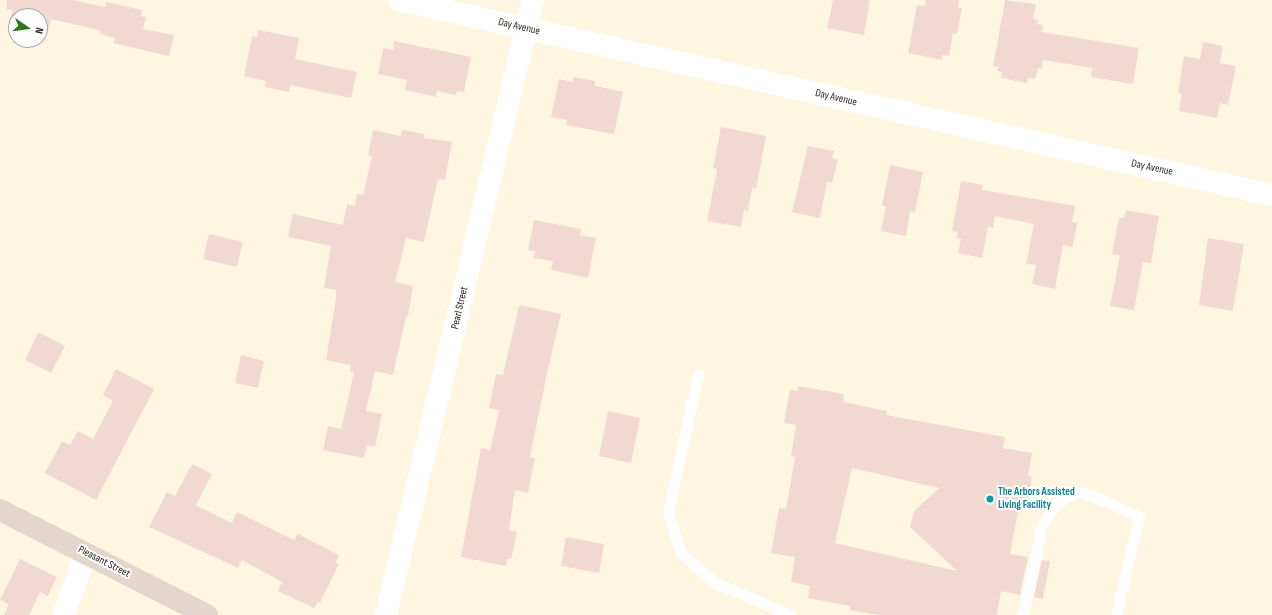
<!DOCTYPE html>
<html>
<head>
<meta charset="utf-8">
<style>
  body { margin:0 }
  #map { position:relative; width:1272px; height:615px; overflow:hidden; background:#fef6e1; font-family:"Sofia Sans Condensed",sans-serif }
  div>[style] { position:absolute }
  .building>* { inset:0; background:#f1d9d2 }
  .lane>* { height:11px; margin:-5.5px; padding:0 5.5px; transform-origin:5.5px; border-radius:5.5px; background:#fff }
  .street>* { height:22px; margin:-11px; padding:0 11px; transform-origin:11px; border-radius:11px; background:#fff }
  .secondary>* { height:22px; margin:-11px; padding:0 11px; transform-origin:11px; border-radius:11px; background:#e3d6cc }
  .dots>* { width:11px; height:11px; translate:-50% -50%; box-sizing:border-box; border:2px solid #fff; border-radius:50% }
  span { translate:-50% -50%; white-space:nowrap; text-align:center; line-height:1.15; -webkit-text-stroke:4px #fff; paint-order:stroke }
  .street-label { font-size:11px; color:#2b2820 }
  .culture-label { font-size:11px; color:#0d838f; font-weight:700 }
  .left { translate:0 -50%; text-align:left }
  .north { position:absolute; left:8px; top:8px; width:40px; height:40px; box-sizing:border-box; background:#fff; border:1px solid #aaa9a6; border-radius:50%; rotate:103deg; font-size:11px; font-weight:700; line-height:16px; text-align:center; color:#2b2820 }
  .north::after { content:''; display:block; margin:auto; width:14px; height:18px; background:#327617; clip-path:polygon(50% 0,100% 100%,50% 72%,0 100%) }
</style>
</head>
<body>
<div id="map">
  <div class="building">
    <div style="clip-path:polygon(7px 0,73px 0,105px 7px,106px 2px,142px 10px,141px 16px,146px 17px,143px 29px,174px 35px,169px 56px,113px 43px,115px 38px,100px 34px,100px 30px,51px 19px,48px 32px,40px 30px,40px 16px,16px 16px,16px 24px,9px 22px,12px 10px,6px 9px)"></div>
    <div style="clip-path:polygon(833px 0,870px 0,864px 35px,827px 28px)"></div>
    <div style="clip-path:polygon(926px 0,959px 0,958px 8px,962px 8px,957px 34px,953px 33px,949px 56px,943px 55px,942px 60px,908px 53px,917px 5px,925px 6px)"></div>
    <div style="clip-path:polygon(1005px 0,1036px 4px,1033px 19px,1038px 20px,1037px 24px,1043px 25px,1042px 32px,1139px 48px,1133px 84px,1091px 77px,1092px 68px,1043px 60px,1042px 69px,1038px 68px,1035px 79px,1028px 78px,1027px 83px,1001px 78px,1002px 72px,997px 71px,998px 67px,993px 66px)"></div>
    <div style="clip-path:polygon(258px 30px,299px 38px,295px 59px,357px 72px,351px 98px,290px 85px,289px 92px,265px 87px,266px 81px,244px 76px,252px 36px,257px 37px)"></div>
    <div style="clip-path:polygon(394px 41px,471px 57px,464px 92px,457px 91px,456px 95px,437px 91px,436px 97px,405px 90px,407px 80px,378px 74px,383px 48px,393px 50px)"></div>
    <div style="clip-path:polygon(1203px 42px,1223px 46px,1220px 63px,1236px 66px,1228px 105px,1220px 103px,1217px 118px,1179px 111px,1182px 94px,1178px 93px,1184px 56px,1200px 59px)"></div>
    <div style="clip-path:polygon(573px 77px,595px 81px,595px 86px,623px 92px,614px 134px,566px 125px,567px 120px,551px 117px,559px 79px,573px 82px)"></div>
    <div style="clip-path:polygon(721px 127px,766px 136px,756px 189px,752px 188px,748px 211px,744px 210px,741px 227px,707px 221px,717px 169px,713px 168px)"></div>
    <div style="clip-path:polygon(373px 130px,401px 136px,402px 130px,424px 134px,424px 138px,452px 142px,445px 180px,438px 179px,424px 242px,406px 238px,395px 282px,413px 286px,408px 316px,406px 316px,393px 375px,375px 371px,366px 411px,382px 414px,375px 447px,367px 445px,364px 458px,323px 450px,328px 426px,341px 429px,354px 372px,350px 372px,351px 365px,326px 360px,336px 298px,336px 290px,324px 288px,331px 246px,288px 237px,293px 214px,343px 225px,347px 204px,355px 206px,357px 194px,363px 195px,372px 156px,368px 155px)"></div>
    <div style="clip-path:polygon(808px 146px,834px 151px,832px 158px,838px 160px,832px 183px,827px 182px,820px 218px,792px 212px)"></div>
    <div style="clip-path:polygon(890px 165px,923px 172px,915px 212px,910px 211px,906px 236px,881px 231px,886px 206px,882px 206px)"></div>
    <div style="clip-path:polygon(961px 181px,983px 185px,982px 190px,1075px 206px,1072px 222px,1077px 223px,1073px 247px,1063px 245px,1055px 289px,1032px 284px,1036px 265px,1026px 264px,1034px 224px,995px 216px,993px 228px,988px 227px,982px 258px,958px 253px,961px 239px,956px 238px,958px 232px,952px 231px)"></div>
    <div style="clip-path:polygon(1126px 210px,1159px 216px,1151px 263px,1143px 262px,1134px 310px,1110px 306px,1120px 255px,1112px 254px,1119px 217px,1124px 218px)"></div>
    <div style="clip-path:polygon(534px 220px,581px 229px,580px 235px,596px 238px,588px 278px,551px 270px,553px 261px,534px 258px,535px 251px,528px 250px)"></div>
    <div style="clip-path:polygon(209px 234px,243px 242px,237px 267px,203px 259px)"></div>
    <div style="clip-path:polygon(1208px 238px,1244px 244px,1233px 311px,1199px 305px)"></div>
    <div style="clip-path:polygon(519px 305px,561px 314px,548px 369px,530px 457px,535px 458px,528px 493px,515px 490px,509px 530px,517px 532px,511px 559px,507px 559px,506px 566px,461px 557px,481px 448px,490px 450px,499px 410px,489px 408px,496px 374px,503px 375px)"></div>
    <div style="clip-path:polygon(38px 332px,65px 346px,51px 373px,25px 360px)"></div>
    <div style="clip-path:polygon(241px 355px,264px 361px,258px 388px,235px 383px)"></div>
    <div style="clip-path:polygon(116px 369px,154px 389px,96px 500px,45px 473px,62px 441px,70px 445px,78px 431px,93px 439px,113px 401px,103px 395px)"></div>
    <div style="clip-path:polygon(evenodd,798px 386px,844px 394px,843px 402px,887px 411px,886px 415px,1005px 437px,1003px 448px,1032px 453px,1028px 476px,1032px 477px,1027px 509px,1019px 507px,1010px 554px,1028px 557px,1020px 595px,1001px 591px,997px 615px,879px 615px,850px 610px,850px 606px,808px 598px,810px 586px,791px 582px,795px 557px,771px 553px,779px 508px,786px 509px,795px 457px,791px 456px,796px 425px,784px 423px,790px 390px,797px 391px,798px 386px,852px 468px,939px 488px,914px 511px,910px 527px,957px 571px,835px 543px,852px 468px)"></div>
    <div style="clip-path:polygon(608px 411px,640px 418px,631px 463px,599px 456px)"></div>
    <div style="clip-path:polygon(192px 464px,212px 474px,196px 505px,232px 523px,237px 512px,294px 540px,298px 534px,339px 555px,336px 563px,339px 564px,320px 603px,318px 602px,314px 608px,278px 591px,282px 582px,242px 560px,238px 568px,149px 527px,167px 492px,175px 496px)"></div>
    <div style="clip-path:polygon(566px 537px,604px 544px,599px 573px,561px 566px)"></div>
    <div style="clip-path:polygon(20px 559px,57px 577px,48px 596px,40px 592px,29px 615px,4px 615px,9px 604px,0 600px)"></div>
    <div style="clip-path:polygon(1042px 560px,1050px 561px,1043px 599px,1034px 597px)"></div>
  </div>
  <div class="lane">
    <div style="left:698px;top:375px;width:140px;rotate:102.4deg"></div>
    <div style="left:668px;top:512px;width:42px;rotate:73.3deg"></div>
    <div style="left:680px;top:552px;width:45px;rotate:41.4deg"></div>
    <div style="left:714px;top:582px;width:83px;rotate:23.5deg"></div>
    <div style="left:1023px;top:615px;width:92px;rotate:-78.1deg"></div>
    <div style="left:1042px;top:525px;width:27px;rotate:-56deg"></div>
    <div style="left:1057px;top:503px;width:23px;rotate:-31deg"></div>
    <div style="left:1077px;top:491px;width:35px;rotate:20deg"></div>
    <div style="left:1110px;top:503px;width:32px;rotate:26deg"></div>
    <div style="left:1139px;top:517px;width:101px;rotate:103.2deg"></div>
  </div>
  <div class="street">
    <div style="left:399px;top:0;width:895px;rotate:12.59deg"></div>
    <div style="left:64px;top:615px;width:66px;rotate:-70.5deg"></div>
    <div style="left:386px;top:615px;width:632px;rotate:-76.56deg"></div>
  </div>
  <div class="secondary">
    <div style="left:0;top:510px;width:232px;rotate:26.9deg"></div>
  </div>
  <div class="dots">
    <div style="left:990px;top:499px;background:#0f9aa8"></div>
  </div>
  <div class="street-label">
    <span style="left:519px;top:27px;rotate:13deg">Day Avenue</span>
    <span style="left:836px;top:98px;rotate:13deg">Day Avenue</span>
    <span style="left:1152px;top:168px;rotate:12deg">Day Avenue</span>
    <span style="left:460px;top:308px;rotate:-77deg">Pearl Street</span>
    <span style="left:104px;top:562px;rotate:27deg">Pleasant Street</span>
  </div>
  <div class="culture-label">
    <span class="left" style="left:998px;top:499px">The Arbors Assisted<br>Living Facility</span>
  </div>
  <div class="north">N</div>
</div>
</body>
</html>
